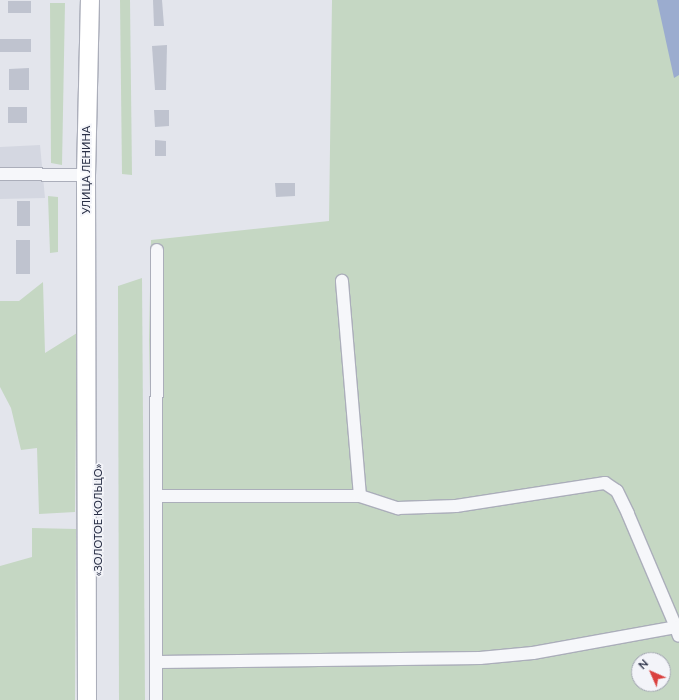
<!DOCTYPE html>
<html>
<head>
<meta charset="utf-8">
<style>
  body { margin:0 }
  #map { position:relative; width:679px; height:700px; overflow:hidden; background:#e3e5ec; font-family:Lato,sans-serif }
  div>[style] { position:absolute }
  .built>* { inset:0; background:#d4d7e1 }
  .green>* { inset:0; background:#c5d7c3 }
  .water>* { inset:0; background:#9baccf }
  .building>* { inset:0; background:#bfc3cf }
  .roads { filter:drop-shadow(1px 0 #abaeba) drop-shadow(-1px 0 #abaeba) drop-shadow(0 1px #abaeba) drop-shadow(0 -1px #abaeba) }
  .minor>* { height:12px; margin:-6px; padding:0 6px; transform-origin:6px; border-radius:6px; background:#f6f7fa }
  .highway>* { height:18px; margin:-9px; padding:0 9px; transform-origin:9px; border-radius:9px; background:#fff }
  span { translate:-50% -50%; white-space:nowrap; text-align:center; line-height:1.15; -webkit-text-stroke:3.5px #f3f4f9; paint-order:stroke }
  .street-label { font-size:11px; color:#292f46 }
  .north { position:absolute; left:631px; top:652px; width:40px; height:40px; box-sizing:border-box; background:#f3f4f9; border:1px solid #a2a5b1; border-radius:50%; rotate:315deg; font-size:11px; font-weight:700; line-height:16px; text-align:center; color:#292f46 }
  .north::after { content:''; display:block; margin:auto; width:14px; height:18px; background:#da413f; clip-path:polygon(50% 0,100% 100%,50% 72%,0 100%) }
</style>
</head>
<body>
<div id="map">
  <div class="built">
    <div style="clip-path:polygon(40px 145px,45px 198px,0 199px,0 147px)"></div>
  </div>
  <div class="green">
    <div style="clip-path:polygon(120px 0,130px 0,132px 175px,122px 174px)"></div>
    <div style="clip-path:polygon(evenodd,332px 0,679px 0,679px 700px,156px 700px,149px 340px,151px 240px,329px 221px,332px 0,639px 660px,663px 660px,663px 684px,639px 684px,639px 660px)"></div>
    <div style="clip-path:polygon(50px 3px,65px 3px,62px 165px,51px 163px)"></div>
    <div style="clip-path:polygon(48px 196px,58px 197px,58px 252px,50px 253px)"></div>
    <div style="clip-path:polygon(142px 278px,145px 700px,119px 700px,118px 286px)"></div>
    <div style="clip-path:polygon(43px 282px,45px 353px,77px 333px,75px 512px,39px 514px,37px 448px,21px 450px,11px 408px,0 387px,0 301px,19px 301px)"></div>
    <div style="clip-path:polygon(32px 528px,76px 529px,75px 700px,0 700px,0 566px,32px 557px)"></div>
  </div>
  <div class="water">
    <div style="clip-path:polygon(657px 0,679px 0,679px 75px,674px 78px)"></div>
  </div>
  <div class="building">
    <div style="clip-path:polygon(153px 0,162px 0,164px 26px,154px 26px)"></div>
    <div style="clip-path:polygon(8px 1px,31px 1px,31px 13px,8px 13px)"></div>
    <div style="clip-path:polygon(0 39px,31px 39px,31px 52px,0 52px)"></div>
    <div style="clip-path:polygon(167px 45px,166px 90px,155px 90px,152px 46px)"></div>
    <div style="clip-path:polygon(29px 68px,29px 90px,9px 90px,9px 69px)"></div>
    <div style="clip-path:polygon(8px 107px,27px 107px,27px 123px,8px 123px)"></div>
    <div style="clip-path:polygon(154px 110px,169px 110px,169px 126px,155px 127px)"></div>
    <div style="clip-path:polygon(155px 140px,166px 141px,166px 156px,155px 156px)"></div>
    <div style="clip-path:polygon(275px 183px,295px 183px,295px 196px,276px 197px)"></div>
    <div style="clip-path:polygon(17px 201px,30px 201px,30px 226px,17px 226px)"></div>
    <div style="clip-path:polygon(16px 240px,30px 240px,30px 274px,16px 274px)"></div>
  </div>
  <div class="roads">
    <div class="minor">
      <div style="left:0;top:174px;width:86px;rotate:0.7deg"></div>
      <div style="left:157px;top:496px;width:203px"></div>
      <div style="left:360px;top:496px;width:216px;rotate:-94.8deg"></div>
      <div style="left:360px;top:496px;width:40px;rotate:18deg"></div>
      <div style="left:398px;top:508px;width:58px;rotate:-2deg"></div>
      <div style="left:456px;top:506px;width:151px;rotate:-8.8deg"></div>
      <div style="left:605px;top:483px;width:14px;rotate:34deg"></div>
      <div style="left:617px;top:491px;width:25px;rotate:64deg"></div>
      <div style="left:628px;top:514px;width:123px;rotate:67deg"></div>
      <div style="left:159px;top:662px;width:321px;rotate:-0.7deg"></div>
      <div style="left:480px;top:658px;width:53px;rotate:-5.4deg"></div>
      <div style="left:533px;top:653px;width:145px;rotate:-10.3deg"></div>
      <div style="left:676px;top:627px;width:9px;rotate:72deg"></div>
      <div style="left:156px;top:700px;width:450px;rotate:-89.9deg"></div>
    </div>
    <div class="highway">
      <div style="left:87px;top:700px;width:525px;rotate:-90.11deg"></div>
      <div style="left:86px;top:175px;width:175px;rotate:-88.7deg"></div>
    </div>
  </div>
  <div class="street-label">
    <span style="left:86px;top:170px;rotate:-90deg">УЛИЦА ЛЕНИНА</span>
    <span style="left:98px;top:520px;rotate:-90deg">«ЗОЛОТОЕ КОЛЬЦО»</span>
  </div>
  <div class="north">N</div>
</div>
</body>
</html>
